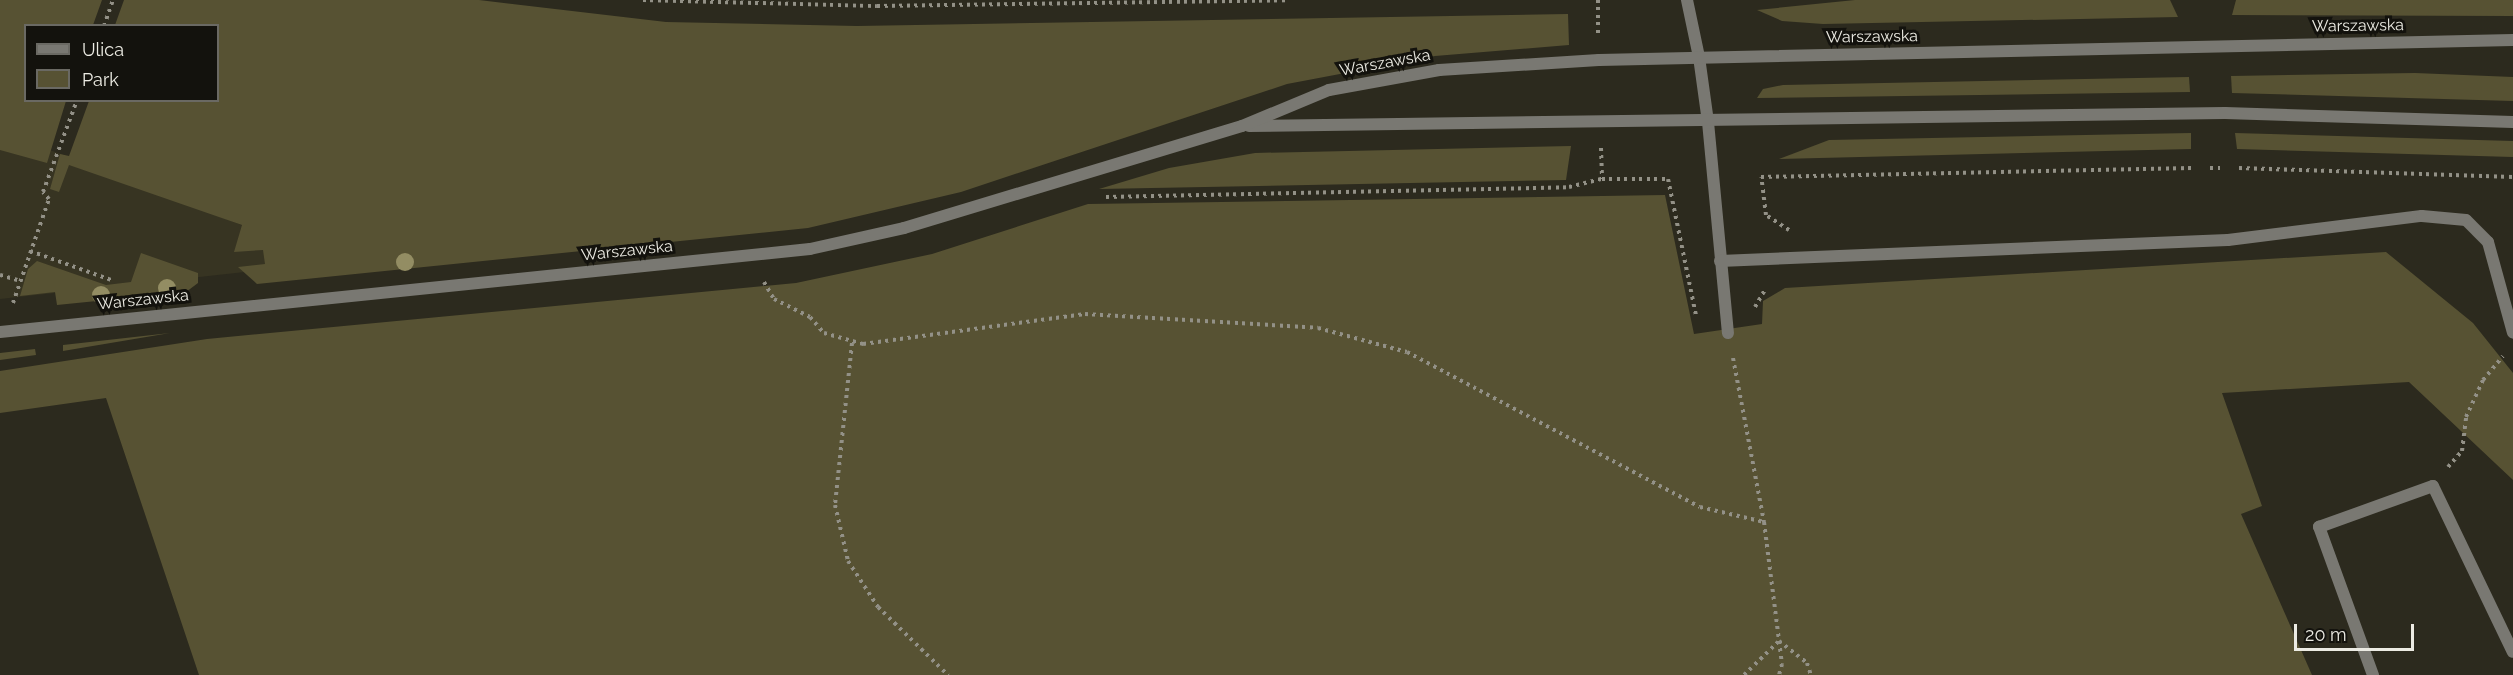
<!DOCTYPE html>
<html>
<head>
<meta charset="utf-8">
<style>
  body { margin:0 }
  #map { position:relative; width:2513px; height:675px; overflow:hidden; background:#2c2a1e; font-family:Raleway,sans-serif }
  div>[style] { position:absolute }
  .built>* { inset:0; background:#373422 }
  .green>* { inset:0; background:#575233 }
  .path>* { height:4px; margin-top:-2px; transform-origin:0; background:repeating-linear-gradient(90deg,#939187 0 3px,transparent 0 7.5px) }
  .service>* { height:12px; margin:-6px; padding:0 6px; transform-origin:6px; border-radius:6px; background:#797872 }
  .minor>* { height:12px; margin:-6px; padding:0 6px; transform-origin:6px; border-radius:6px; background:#797872 }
  .tertiary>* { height:12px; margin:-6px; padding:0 6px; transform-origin:6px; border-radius:6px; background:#797872 }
  .trees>* { width:18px; height:18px; margin:-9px; border-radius:50%; background:#938d63 }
  span { translate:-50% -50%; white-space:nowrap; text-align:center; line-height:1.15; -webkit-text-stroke:6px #13120d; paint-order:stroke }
  .street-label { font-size:16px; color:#ecebe3 }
  .legend { position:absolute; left:24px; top:24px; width:195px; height:78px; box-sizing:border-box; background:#13120d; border:2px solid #6a6963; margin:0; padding:8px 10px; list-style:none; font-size:18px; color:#ecebe3 }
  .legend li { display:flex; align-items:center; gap:12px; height:30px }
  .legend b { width:30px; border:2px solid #6a6963 }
  .scale { position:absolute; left:2294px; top:624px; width:120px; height:27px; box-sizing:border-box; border:3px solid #ecebe3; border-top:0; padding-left:8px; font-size:18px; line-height:21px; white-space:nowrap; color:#ecebe3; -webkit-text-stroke:4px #13120d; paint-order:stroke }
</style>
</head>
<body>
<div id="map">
  <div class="built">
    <div style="clip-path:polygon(0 132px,69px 157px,335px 262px,0 299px)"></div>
  </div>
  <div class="green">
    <div style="clip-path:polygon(0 0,102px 0,93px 25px,26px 26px,26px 100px,66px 101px,47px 163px,0 150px)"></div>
    <div style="clip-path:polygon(124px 0,479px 0,666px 22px,857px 26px,1568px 14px,1569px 45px,1435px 56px,1287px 84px,961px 192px,808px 228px,257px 284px,238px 267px,265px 264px,263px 250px,234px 252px,242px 225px,69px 165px,59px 192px,50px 189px,60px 154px,69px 156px,89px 101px,218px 100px,218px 26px,115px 25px)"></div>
    <div style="clip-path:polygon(1855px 0,2170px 0,2178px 17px,1823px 24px,1782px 21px,1757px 10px)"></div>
    <div style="clip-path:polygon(2236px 0,2513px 0,2513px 16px,2232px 15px)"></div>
    <div style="clip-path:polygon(2415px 73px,2513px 77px,2513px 101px,2232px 93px,2231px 76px)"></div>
    <div style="clip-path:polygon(2189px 77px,2190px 92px,1757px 98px,1763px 89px,1783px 85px)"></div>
    <div style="clip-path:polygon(2191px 133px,2191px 149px,1779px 159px,1829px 140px)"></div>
    <div style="clip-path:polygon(2235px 133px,2513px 141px,2513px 157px,2237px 149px)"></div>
    <div style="clip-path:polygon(1571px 146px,1566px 180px,1099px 189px,1169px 168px,1255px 153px)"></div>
    <div style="clip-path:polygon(1665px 195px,1694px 334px,1762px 324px,1763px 301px,1785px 288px,2386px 252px,2473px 323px,2513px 373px,2513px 480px,2409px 382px,2222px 393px,2262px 506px,2241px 514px,2312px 675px,199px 675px,106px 398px,0 413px,0 371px,207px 339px,796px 283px,932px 254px,1088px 204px)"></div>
    <div style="clip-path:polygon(141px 253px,198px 273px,198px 283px,186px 292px,57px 305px,55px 292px,20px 296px,28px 269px,37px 261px,106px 285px,131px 282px)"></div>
    <div style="clip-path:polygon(170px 333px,63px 351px,63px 345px)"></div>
    <div style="clip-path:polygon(35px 349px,36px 355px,0 360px,0 353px)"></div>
  </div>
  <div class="path">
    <div style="left:643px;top:0;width:234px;rotate:1.5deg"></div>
    <div style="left:877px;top:6px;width:411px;rotate:-0.8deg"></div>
    <div style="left:1598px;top:0;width:34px;rotate:90deg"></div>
    <div style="left:104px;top:26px;width:28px;rotate:-71deg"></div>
    <div style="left:1601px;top:148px;width:31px;rotate:88deg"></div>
    <div style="left:1602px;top:179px;width:66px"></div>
    <div style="left:1668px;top:179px;width:139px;rotate:78.4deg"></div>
    <div style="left:2210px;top:168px;width:10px"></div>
    <div style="left:2239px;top:168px;width:274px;rotate:1.9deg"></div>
    <div style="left:1106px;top:197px;width:463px;rotate:-1.2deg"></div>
    <div style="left:1569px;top:187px;width:34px;rotate:-14deg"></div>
    <div style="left:1789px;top:230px;width:27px;rotate:-147deg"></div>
    <div style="left:1766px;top:215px;width:38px;rotate:-97deg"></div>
    <div style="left:1761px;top:177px;width:431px;rotate:-1.2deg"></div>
    <div style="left:30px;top:251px;width:86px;rotate:19.7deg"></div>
    <div style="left:0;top:275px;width:18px;rotate:16deg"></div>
    <div style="left:764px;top:282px;width:20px;rotate:60deg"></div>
    <div style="left:774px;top:299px;width:40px;rotate:26.6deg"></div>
    <div style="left:810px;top:317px;width:21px;rotate:49deg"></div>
    <div style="left:824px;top:333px;width:41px;rotate:15.8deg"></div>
    <div style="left:863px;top:344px;width:224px;rotate:-7.7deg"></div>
    <div style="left:1085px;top:314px;width:233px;rotate:3.4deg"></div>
    <div style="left:1318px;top:328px;width:92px;rotate:15.1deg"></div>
    <div style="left:1407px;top:352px;width:331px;rotate:27.9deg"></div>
    <div style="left:1700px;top:507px;width:66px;rotate:13.2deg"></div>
    <div style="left:13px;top:303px;width:110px;rotate:-70.9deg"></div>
    <div style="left:49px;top:199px;width:9px;rotate:-131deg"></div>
    <div style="left:43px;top:192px;width:98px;rotate:-69.7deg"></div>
    <div style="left:1755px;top:307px;width:22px;rotate:-60deg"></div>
    <div style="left:852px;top:343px;width:163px;rotate:96deg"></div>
    <div style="left:835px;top:505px;width:57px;rotate:76.9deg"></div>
    <div style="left:848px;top:561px;width:55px;rotate:56.9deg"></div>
    <div style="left:878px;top:607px;width:98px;rotate:44.2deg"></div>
    <div style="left:1733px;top:358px;width:167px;rotate:79.3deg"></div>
    <div style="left:1764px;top:522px;width:143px;rotate:82.8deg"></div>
    <div style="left:1782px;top:664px;width:11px;rotate:105deg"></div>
    <div style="left:2448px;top:467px;width:21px;rotate:-49deg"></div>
    <div style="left:2462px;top:451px;width:34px;rotate:-83deg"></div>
    <div style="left:2466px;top:417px;width:41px;rotate:-65.3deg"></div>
    <div style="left:2483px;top:380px;width:31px;rotate:-50deg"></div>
    <div style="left:1744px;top:675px;width:49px;rotate:-44.2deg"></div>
    <div style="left:1779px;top:641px;width:36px;rotate:38deg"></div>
    <div style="left:1807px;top:663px;width:13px;rotate:72deg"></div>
  </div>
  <div class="service">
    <div style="left:1708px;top:122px;width:212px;rotate:84.6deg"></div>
    <div style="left:1720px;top:261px;width:508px;rotate:-2.37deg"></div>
    <div style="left:2228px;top:240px;width:195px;rotate:-7.1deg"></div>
    <div style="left:2422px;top:216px;width:44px;rotate:5.2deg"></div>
    <div style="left:2466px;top:220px;width:31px;rotate:45deg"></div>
    <div style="left:2488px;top:242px;width:94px;rotate:74.6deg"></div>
    <div style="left:2373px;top:675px;width:158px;rotate:-110deg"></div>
    <div style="left:2319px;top:527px;width:121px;rotate:-19.8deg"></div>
    <div style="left:2433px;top:486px;width:184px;rotate:64.3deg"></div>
  </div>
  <div class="minor">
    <div style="left:1687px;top:0;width:58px;rotate:78.1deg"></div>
  </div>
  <div class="tertiary">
    <div style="left:1699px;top:57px;width:66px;rotate:82.1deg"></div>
    <div style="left:1249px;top:126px;width:976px;rotate:-0.76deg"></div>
    <div style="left:2225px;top:113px;width:288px;rotate:1.8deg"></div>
    <div style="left:0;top:332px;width:814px;rotate:-5.85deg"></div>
    <div style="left:810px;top:249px;width:96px;rotate:-12.6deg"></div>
    <div style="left:904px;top:228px;width:353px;rotate:-16.8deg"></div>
    <div style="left:1242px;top:126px;width:94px;rotate:-22.5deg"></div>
    <div style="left:1329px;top:90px;width:112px;rotate:-10.3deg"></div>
    <div style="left:1439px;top:70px;width:160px;rotate:-3.6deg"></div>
    <div style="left:1599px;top:60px;width:914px;rotate:-1.25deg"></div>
  </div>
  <div class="trees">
    <div style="left:405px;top:262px"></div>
    <div style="left:167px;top:288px"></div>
    <div style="left:101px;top:295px"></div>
  </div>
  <div class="street-label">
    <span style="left:2358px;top:26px;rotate:-1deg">Warszawska</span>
    <span style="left:1872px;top:37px;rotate:-1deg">Warszawska</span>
    <span style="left:1385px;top:63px;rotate:-10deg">Warszawska</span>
    <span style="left:627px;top:251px;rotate:-6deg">Warszawska</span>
    <span style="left:143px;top:300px;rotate:-6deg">Warszawska</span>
  </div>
  <ul class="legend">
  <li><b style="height:8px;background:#797872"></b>Ulica</li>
  <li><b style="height:16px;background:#575233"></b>Park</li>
  </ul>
  <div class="scale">20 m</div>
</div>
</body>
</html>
